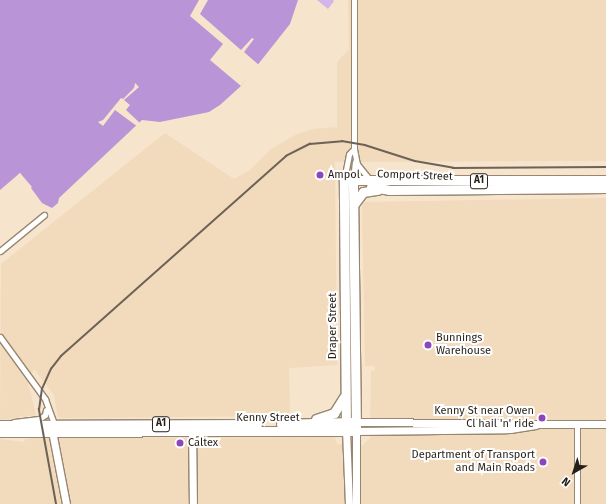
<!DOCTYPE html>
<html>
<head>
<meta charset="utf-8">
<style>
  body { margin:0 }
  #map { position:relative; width:606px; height:504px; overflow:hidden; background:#f7e4cc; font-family:"Fira Sans",sans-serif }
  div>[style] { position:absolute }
  .built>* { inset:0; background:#f2dabc }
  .green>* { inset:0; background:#d3b5eb }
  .water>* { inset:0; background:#b994d6 }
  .pier>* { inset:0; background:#f7e4cc }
  .roads { filter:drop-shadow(1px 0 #978670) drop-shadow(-1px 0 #978670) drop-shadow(0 1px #978670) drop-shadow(0 -1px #978670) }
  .street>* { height:5px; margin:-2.5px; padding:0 2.5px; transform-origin:2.5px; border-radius:2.5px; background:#fff }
  .secondary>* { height:7px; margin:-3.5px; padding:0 3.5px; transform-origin:3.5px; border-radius:3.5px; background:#fff }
  .highway>* { height:9px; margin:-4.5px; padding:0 4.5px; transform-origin:4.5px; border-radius:4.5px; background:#fff }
  .rail>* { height:1.5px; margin:-0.75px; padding:0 0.75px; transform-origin:0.75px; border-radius:0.75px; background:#6d6255 }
  .dots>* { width:11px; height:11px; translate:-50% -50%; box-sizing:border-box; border:2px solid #fff; border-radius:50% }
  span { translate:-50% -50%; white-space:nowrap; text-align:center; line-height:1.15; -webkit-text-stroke:4px #fff; paint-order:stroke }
  .shield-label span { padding:1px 3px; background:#fff; border:1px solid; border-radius:3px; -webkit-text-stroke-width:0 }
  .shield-label { font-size:10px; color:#261f17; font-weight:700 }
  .poi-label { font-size:11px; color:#261f17 }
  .left { translate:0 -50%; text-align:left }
  .right { translate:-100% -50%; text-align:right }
  .street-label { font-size:11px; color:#261f17 }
  .north { position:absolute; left:554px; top:452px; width:40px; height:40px; -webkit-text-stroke:3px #fff; paint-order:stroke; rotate:219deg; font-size:11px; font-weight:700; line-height:16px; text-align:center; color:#261f17 }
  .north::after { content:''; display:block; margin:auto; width:14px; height:18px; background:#261f17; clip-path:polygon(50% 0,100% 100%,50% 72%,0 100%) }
</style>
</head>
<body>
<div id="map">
  <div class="built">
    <div style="clip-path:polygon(348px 0,606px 0,606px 161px,335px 162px,337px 365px,289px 368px,290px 416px,62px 418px,58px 417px,54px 395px,34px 369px,28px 383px,36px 415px,0 420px,1px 264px,165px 133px,234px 179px,250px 170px,271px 149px,297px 134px,313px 129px,337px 127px,337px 62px,349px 49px)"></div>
    <div style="clip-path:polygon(606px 198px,606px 504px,0 504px,0 439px,24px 442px,26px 439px,32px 438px,335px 437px,337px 444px,363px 445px,370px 438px,371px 371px,375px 370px,375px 366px,365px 366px,362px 206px,365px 202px)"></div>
  </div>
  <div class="green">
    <div style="clip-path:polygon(317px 0,333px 0,334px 1px,328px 9px)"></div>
  </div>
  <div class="water">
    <div style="clip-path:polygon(0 0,298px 0,290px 24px,241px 86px,220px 105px,209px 112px,160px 122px,142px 120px,59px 198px,58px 203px,52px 208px,42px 203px,20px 173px,0 190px)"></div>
  </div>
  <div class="pier">
    <div style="clip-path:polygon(199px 0,208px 0,200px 14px,241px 50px,252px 38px,254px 39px,244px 52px,259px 65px,241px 86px,210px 60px,223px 44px,190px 16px)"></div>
    <div style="clip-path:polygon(135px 83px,139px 87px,124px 100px,130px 105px,126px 110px,141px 124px,138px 127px,115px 110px,103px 126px,98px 122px,103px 120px,121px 98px,123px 99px,134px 88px)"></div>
    <div style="clip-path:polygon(20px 173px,32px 187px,30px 189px,41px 204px,20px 176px,0 192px)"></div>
  </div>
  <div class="roads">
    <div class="street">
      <div style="left:354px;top:0;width:149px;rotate:90deg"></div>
      <div style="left:354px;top:149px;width:15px;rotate:79deg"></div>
      <div style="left:357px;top:164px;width:19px;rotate:51deg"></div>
      <div style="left:344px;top:180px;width:26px;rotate:-79deg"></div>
      <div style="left:349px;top:154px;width:7px;rotate:-45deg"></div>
      <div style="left:353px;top:180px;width:18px;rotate:-84deg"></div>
      <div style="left:0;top:251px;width:57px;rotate:-39.3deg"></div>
      <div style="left:0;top:337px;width:77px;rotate:54deg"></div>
      <div style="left:45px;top:399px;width:27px;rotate:70deg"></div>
      <div style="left:14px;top:422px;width:25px;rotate:-7deg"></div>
      <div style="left:39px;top:419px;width:7px;rotate:-34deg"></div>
      <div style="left:45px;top:415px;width:5px;rotate:-79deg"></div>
      <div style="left:577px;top:425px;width:79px;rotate:90deg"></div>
    </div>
    <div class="secondary">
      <div style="left:355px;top:422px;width:251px;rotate:0.5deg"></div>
      <div style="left:192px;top:426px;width:78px;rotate:89.3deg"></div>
      <div style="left:346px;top:430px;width:74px;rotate:87.7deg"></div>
      <div style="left:52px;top:431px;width:74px;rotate:79.1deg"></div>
      <div style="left:356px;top:504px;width:73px;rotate:-90deg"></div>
      <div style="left:356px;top:431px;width:154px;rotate:-0.7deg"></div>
      <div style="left:510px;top:429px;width:26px;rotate:-9deg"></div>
    </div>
    <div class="highway">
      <div style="left:371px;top:187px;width:18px;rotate:9deg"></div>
      <div style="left:389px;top:190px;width:217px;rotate:-0.5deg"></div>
      <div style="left:354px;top:204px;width:15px;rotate:-53deg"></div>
      <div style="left:363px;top:192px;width:15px;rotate:-8deg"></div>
      <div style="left:316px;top:419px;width:19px;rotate:-18deg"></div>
      <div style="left:334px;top:413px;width:19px;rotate:-58deg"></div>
      <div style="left:281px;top:424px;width:70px;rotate:-1.6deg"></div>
      <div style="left:0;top:425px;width:257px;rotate:-0.2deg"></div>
      <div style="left:346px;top:430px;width:250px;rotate:-90.5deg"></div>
      <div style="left:344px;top:180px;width:262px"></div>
      <div style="left:0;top:432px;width:356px;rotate:-0.2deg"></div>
      <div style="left:356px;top:431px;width:251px;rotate:-90.7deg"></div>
    </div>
  </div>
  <div class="rail">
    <div style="left:56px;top:504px;width:96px;rotate:-100.3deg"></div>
    <div style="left:39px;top:410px;width:21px;rotate:-82deg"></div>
    <div style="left:42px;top:389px;width:22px;rotate:-66deg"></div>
    <div style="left:51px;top:369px;width:16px;rotate:-52deg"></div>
    <div style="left:61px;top:356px;width:301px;rotate:-41.6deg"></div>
    <div style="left:286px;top:156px;width:27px;rotate:-27deg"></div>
    <div style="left:310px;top:144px;width:32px;rotate:-5deg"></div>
    <div style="left:342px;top:141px;width:23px;rotate:10deg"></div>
    <div style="left:365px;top:145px;width:52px;rotate:17.7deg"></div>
    <div style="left:415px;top:161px;width:39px;rotate:10deg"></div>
    <div style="left:453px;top:168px;width:153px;rotate:-0.4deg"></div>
  </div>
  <div class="dots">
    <div style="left:320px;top:175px;background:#8c46ba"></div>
    <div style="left:428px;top:345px;background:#8c46ba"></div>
    <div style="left:542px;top:418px;background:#8c46ba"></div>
    <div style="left:180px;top:443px;background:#8c46ba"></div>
    <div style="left:543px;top:462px;background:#8c46ba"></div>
  </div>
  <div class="shield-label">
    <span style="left:479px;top:181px">A1</span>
    <span style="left:161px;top:424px">A1</span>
  </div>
  <div class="poi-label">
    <span class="left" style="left:328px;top:175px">Ampol</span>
    <span class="left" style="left:436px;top:345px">Bunnings<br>Warehouse</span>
    <span class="right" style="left:534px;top:418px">Kenny St near Owen<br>Cl hail 'n' ride</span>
    <span class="left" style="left:188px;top:443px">Caltex</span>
    <span class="right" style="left:535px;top:462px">Department of Transport<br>and Main Roads</span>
  </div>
  <div class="street-label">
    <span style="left:415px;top:176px;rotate:2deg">Comport Street</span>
    <span style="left:333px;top:326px;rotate:-90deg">Draper Street</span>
    <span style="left:268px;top:418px">Kenny Street</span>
  </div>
  <div class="north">N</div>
</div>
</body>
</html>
